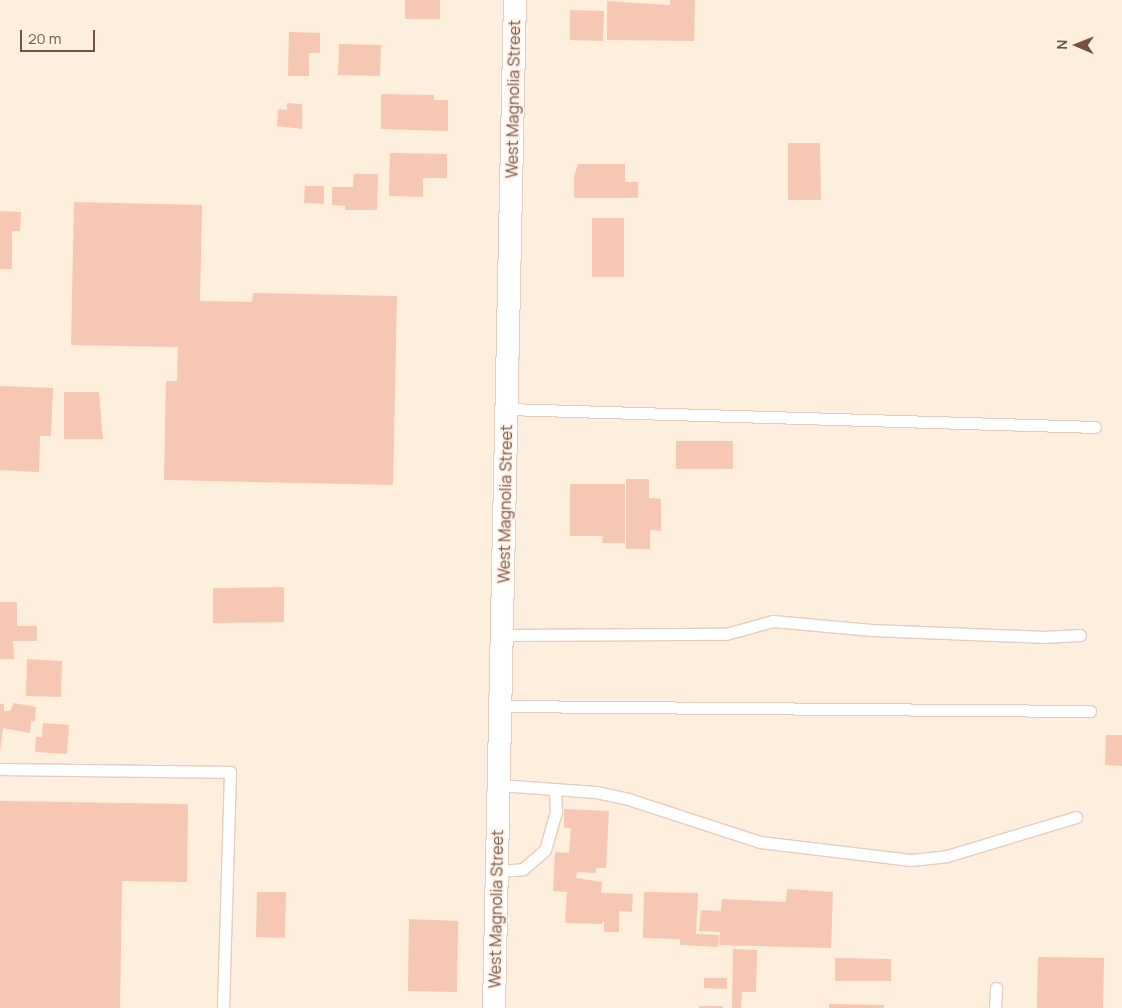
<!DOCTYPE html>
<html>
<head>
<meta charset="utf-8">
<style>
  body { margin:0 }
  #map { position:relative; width:1122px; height:1008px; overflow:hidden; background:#feeedd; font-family:Manrope,sans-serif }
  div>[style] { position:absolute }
  .building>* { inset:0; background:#f6c7b3 }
  .roads { filter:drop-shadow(1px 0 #e5cbbc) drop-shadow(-1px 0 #e5cbbc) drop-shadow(0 1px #e5cbbc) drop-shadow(0 -1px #e5cbbc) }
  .service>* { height:11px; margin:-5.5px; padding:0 5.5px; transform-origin:5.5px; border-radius:5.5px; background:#fff }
  .minor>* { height:22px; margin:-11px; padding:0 11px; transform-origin:11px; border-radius:11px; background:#fff }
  span { translate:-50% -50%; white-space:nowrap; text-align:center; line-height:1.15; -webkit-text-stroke:4px #fff3e6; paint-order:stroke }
  .street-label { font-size:16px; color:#765144 }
  .north { position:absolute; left:1052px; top:20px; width:50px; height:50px; -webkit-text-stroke:4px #fff3e6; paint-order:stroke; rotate:271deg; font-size:14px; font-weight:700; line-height:20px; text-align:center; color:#765144 }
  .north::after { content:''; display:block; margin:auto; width:18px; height:22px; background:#765144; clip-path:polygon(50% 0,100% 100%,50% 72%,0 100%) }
  .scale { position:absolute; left:20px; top:30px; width:75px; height:22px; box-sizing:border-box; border:2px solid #765144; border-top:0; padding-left:6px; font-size:15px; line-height:18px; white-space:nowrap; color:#765144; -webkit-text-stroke:4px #fff3e6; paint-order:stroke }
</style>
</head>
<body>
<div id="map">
  <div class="building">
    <div style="clip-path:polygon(405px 0,440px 0,440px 19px,405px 19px)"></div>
    <div style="clip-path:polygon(670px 0,695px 0,694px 41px,607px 40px,607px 1px,670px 5px)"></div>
    <div style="clip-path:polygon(570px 10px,604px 11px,603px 41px,570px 40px)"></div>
    <div style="clip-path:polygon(289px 32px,320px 33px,320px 53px,309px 53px,309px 76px,288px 76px)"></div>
    <div style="clip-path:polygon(339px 44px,381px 45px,380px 76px,338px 75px)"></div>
    <div style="clip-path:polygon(381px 94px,434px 95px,434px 100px,448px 100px,448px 131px,381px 129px)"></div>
    <div style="clip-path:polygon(287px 103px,302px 104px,302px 129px,277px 126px,278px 109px,287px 110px)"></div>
    <div style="clip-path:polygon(788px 143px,820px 143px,821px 200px,788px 200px)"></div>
    <div style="clip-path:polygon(390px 153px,447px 154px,447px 178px,423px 178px,423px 197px,389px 196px)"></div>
    <div style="clip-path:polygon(578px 164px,625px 164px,625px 182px,638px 182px,638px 198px,574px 198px,574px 176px)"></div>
    <div style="clip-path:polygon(354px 174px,378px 174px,377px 210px,345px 210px,345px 206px,332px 205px,332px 187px,353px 187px)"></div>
    <div style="clip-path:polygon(305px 186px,324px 186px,324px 204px,304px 203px)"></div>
    <div style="clip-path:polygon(74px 202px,202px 205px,200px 301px,252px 302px,253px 293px,397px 296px,393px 485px,164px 480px,166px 381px,177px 381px,178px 347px,71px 345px)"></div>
    <div style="clip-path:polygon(0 211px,21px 212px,20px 231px,12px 231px,12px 269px,0 269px)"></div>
    <div style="clip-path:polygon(592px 218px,624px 218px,624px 277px,592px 277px)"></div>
    <div style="clip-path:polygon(0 386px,53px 388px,51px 436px,40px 436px,39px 472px,0 470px)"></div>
    <div style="clip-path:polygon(64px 392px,99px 392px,103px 439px,64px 439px)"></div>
    <div style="clip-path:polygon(676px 441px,733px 441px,733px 469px,676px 469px)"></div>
    <div style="clip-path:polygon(626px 479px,649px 479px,649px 498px,661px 499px,661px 531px,650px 530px,650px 549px,626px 549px)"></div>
    <div style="clip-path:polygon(570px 484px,625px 484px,625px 543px,602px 543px,603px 536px,570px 536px)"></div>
    <div style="clip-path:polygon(284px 587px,284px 622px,213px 623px,213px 588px)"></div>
    <div style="clip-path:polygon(0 602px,17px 602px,17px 626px,37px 626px,37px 641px,13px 641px,14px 659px,0 659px)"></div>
    <div style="clip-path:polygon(27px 659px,62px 661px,61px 697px,26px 696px)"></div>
    <div style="clip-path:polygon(14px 703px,36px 707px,35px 722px,31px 721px,30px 733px,3px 728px,0 751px,0 704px,4px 704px,4px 711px,10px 711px)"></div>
    <div style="clip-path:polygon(43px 723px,69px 725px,67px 754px,35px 752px,36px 737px,42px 737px)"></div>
    <div style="clip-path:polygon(1106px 735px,1122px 735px,1122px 766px,1105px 765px)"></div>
    <div style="clip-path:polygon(0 801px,188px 804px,187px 882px,122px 881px,120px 1008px,0 1008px)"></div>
    <div style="clip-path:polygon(564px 809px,609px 811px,606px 868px,596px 868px,596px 873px,577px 872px,576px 878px,602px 882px,601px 893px,633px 894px,632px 912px,619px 911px,619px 932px,604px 932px,604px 921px,601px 924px,565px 923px,567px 892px,553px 891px,555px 852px,569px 853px,571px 828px,564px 828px)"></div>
    <div style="clip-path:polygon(787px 889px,833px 892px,831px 948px,719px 945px,720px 932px,699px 931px,701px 910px,721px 911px,722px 899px,786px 902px)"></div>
    <div style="clip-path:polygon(257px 892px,286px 892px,285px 938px,256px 937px)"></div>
    <div style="clip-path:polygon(644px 892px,698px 893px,696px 934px,719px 935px,718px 947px,680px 945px,680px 939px,643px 938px)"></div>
    <div style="clip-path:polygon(409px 919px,458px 921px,457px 992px,408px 991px)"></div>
    <div style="clip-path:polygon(733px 949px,757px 950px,756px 992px,742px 992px,741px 1008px,732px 1008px)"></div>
    <div style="clip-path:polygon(1038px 957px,1104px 958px,1103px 1008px,1037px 1008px)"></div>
    <div style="clip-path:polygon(835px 958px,891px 959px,891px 981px,835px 981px)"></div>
    <div style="clip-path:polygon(704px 978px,727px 978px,727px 989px,704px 988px)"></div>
    <div style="clip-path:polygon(829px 1004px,884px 1005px,884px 1008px,829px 1008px)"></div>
    <div style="clip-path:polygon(699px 1006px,723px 1006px,723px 1008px,699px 1008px)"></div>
  </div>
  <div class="roads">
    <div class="service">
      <div style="left:507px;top:409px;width:588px;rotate:1.75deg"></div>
      <div style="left:502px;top:635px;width:224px;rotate:-0.3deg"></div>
      <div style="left:726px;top:634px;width:49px;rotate:-15.5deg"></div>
      <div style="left:773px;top:621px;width:99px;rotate:5.2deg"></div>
      <div style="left:872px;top:630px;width:172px;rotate:2.3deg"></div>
      <div style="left:1044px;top:637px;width:36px;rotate:-3deg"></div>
      <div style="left:500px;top:706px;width:590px;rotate:0.49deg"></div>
      <div style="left:0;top:769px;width:230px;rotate:0.7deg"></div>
      <div style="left:230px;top:772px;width:236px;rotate:91.7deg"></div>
      <div style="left:499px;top:785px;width:97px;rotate:4.1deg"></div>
      <div style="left:596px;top:792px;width:33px;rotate:12deg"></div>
      <div style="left:628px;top:799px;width:139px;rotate:18deg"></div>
      <div style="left:760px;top:842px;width:152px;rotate:6.8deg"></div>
      <div style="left:911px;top:860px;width:36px;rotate:-6deg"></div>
      <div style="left:947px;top:856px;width:135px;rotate:-16.8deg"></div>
      <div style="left:497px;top:871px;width:26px;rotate:-4deg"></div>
      <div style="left:523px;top:869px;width:29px;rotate:-41deg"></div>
      <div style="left:545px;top:850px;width:40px;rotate:-74deg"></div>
      <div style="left:556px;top:812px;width:22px;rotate:-93deg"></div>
      <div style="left:995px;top:1008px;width:20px;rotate:-87deg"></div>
    </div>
    <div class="minor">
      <div style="left:494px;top:1008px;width:1008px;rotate:-88.81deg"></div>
    </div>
  </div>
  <div class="street-label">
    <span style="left:513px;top:99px;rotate:-89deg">West Magnolia Street</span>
    <span style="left:505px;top:504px;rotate:-89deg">West Magnolia Street</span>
    <span style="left:496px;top:909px;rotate:-89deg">West Magnolia Street</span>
  </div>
  <div class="north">N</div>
  <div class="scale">20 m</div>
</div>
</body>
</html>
